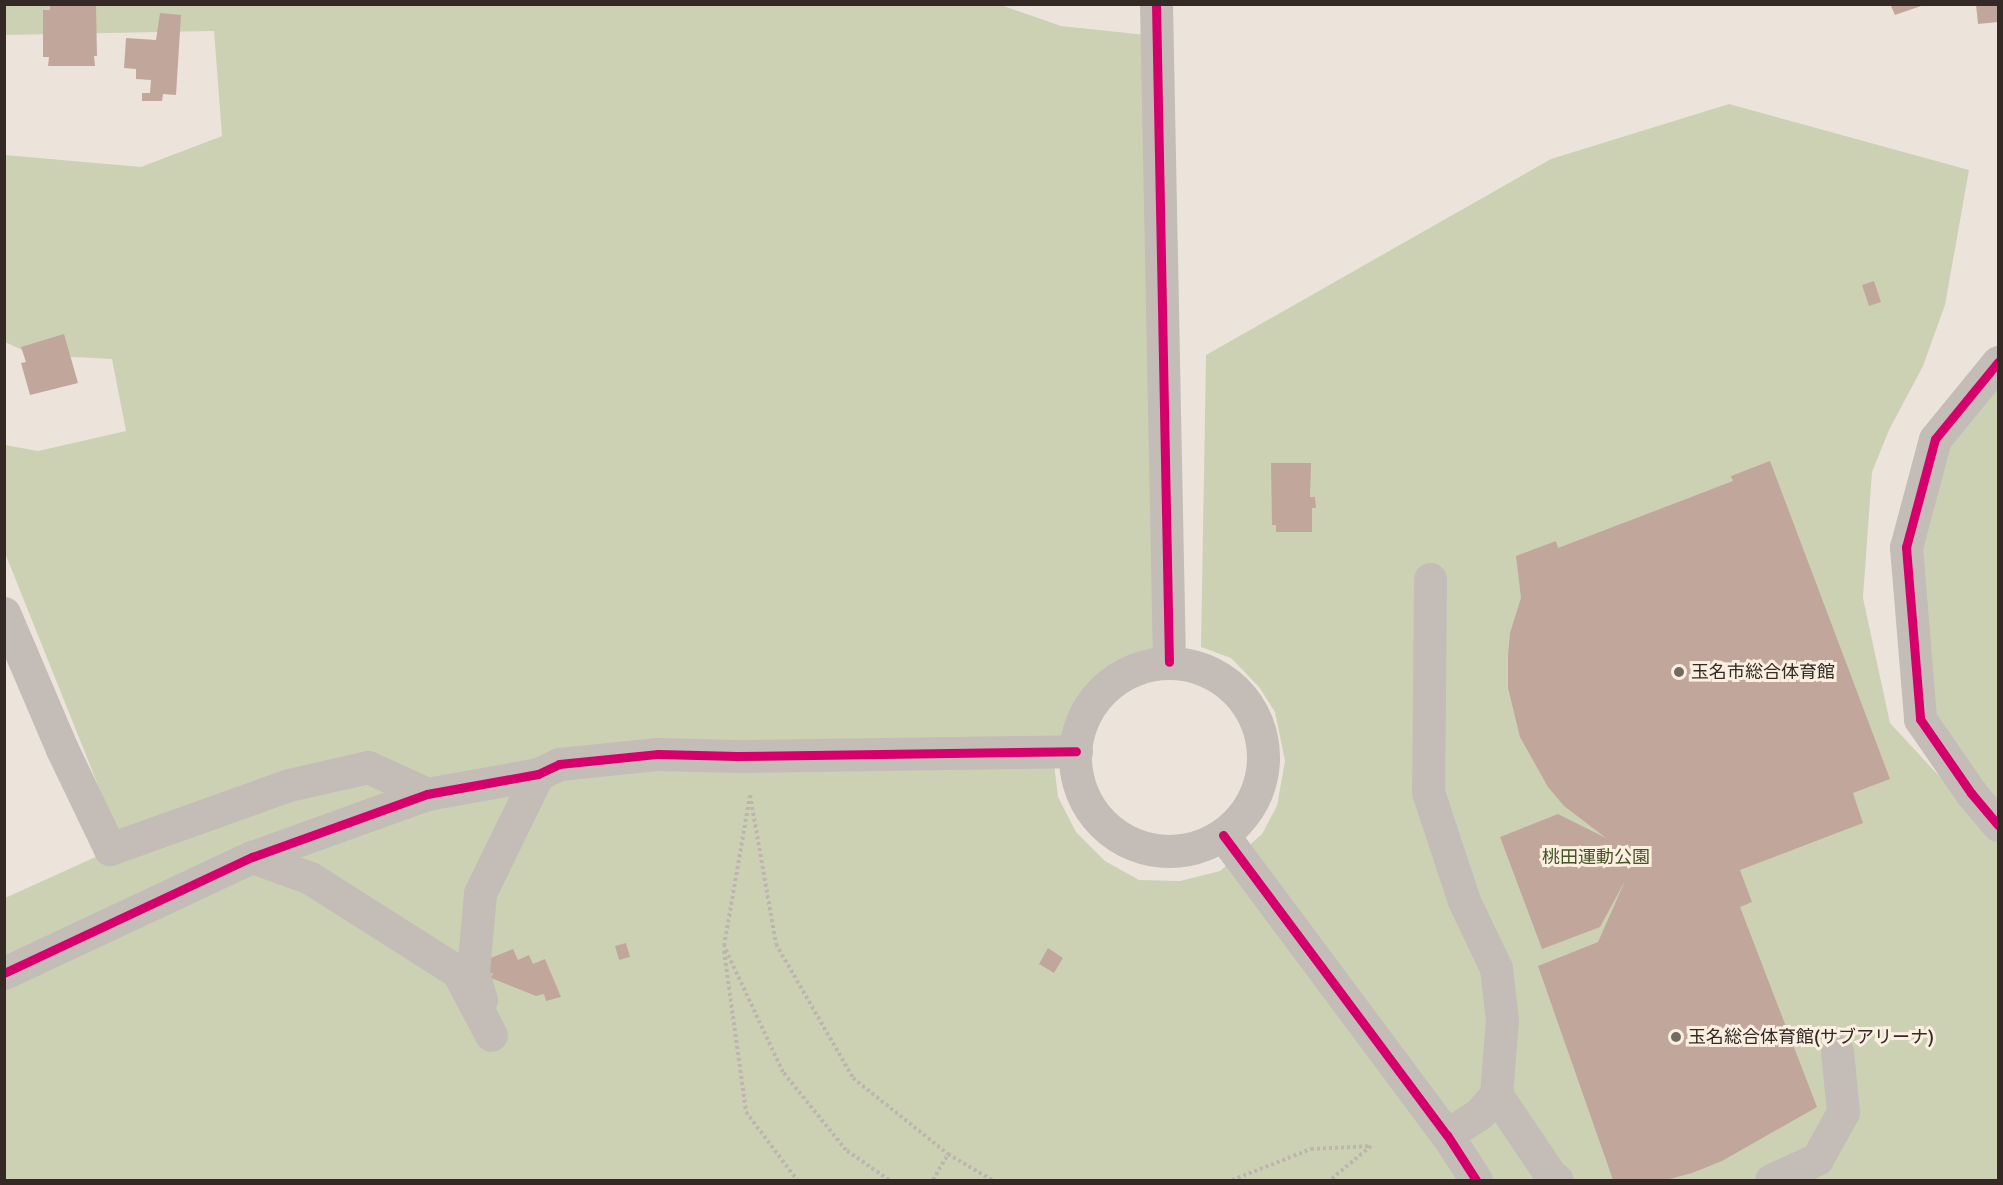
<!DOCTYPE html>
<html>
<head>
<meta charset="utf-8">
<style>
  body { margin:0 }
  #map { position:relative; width:2003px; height:1185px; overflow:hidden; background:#ece4db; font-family:Signika,"Noto Sans JP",sans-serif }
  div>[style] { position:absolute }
  .green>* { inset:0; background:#cdd1b4 }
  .building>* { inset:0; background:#c1a69c }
  .path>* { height:4px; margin-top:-2px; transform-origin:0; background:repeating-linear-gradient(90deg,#bdb5ae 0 3px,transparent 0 6px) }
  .minor>* { height:33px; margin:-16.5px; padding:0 16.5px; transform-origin:16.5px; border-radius:16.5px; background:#c4bcb6 }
  .minor>.ring { margin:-16.5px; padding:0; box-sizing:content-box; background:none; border:33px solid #c4bcb6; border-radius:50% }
  .cycleway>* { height:9px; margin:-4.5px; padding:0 4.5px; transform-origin:4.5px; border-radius:4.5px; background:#d6006c }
  .dots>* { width:16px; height:16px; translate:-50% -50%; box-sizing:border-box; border:3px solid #faefe1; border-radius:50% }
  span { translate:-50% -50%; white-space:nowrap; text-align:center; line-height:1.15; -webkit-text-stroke:6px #faefe1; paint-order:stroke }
  .poi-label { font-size:18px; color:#342924 }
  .left { translate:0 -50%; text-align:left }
  .park-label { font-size:18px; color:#445426 }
  .frame { position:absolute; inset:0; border:6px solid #342924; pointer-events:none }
</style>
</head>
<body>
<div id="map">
  <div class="green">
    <div style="clip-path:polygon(998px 4px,1061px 26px,1156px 36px,1168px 646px,1116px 663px,1095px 681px,1077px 708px,1071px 738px,1054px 763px,1058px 797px,1076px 832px,1105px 861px,1139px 880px,1180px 881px,1220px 871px,1262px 834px,1277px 806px,1285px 761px,1275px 712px,1259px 687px,1231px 658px,1201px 647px,1206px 355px,1551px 159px,1729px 104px,1969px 170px,1945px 305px,1923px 366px,1889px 430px,1872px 472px,1863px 598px,1890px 723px,1966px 805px,1998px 834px,1998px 1180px,5px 1180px,5px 898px,122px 845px,5px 553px,5px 445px,38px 451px,126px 431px,112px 359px,33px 355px,5px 342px,5px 155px,141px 167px,222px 136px,214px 31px,5px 35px,5px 5px)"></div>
    <div style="clip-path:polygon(1998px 362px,1998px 825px,1920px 719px,1906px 547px,1935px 439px)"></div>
  </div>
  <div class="building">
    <div style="clip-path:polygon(50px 4px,96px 4px,97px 56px,94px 56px,95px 66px,48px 66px,49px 57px,43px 57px,43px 10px,50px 10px)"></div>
    <div style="clip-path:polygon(1890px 4px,1924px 4px,1924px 5px,1895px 15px)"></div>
    <div style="clip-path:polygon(1976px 4px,1998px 4px,1998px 22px,1978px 24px)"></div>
    <div style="clip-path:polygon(160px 13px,181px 15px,176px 95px,163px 94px,162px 101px,142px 101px,142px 93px,150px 93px,151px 80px,136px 79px,136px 69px,124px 68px,126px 38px,156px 40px)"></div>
    <div style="clip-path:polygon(1874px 281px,1881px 302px,1869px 306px,1862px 285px)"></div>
    <div style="clip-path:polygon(64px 334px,78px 383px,30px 395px,21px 363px,26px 362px,21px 347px)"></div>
    <div style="clip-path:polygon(1770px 461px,1890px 779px,1853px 793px,1863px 823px,1740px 870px,1752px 902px,1740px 907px,1817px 1107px,1722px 1161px,1692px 1173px,1666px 1180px,1613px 1180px,1538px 966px,1598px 942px,1625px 881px,1600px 927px,1542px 949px,1500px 837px,1558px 814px,1606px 838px,1564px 806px,1548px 787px,1520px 737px,1508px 688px,1508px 656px,1510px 633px,1521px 598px,1516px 556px,1556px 541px,1558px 548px,1733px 481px,1731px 476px)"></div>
    <div style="clip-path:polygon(1271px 463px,1311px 463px,1310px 497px,1315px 497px,1316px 508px,1312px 508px,1312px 532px,1276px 532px,1276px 525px,1272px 525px)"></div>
    <div style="clip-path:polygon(626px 943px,630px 957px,619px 960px,615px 946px)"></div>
    <div style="clip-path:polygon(1048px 948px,1063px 958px,1054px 973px,1039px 964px)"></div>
    <div style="clip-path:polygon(513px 949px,518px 960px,529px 955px,533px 964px,545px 959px,561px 997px,546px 1001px,544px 994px,536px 996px,491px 978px,493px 973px,483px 977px,478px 963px)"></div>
  </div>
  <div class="path">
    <div style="left:724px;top:951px;width:162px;rotate:82.2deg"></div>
    <div style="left:746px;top:1112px;width:85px;rotate:53.1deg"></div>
    <div style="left:889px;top:1180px;width:52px;rotate:-145.1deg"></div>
    <div style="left:846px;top:1150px;width:100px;rotate:-128.9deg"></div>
    <div style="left:783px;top:1072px;width:139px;rotate:-115.1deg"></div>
    <div style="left:724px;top:946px;width:153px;rotate:-80.2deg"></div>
    <div style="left:750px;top:795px;width:151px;rotate:80.1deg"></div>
    <div style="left:776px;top:944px;width:155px;rotate:60.1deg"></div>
    <div style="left:853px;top:1078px;width:122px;rotate:38.7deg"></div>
    <div style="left:948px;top:1154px;width:51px;rotate:30.6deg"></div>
    <div style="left:933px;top:1180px;width:30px;rotate:-60deg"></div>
    <div style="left:1232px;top:1180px;width:85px;rotate:-21.4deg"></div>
    <div style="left:1311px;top:1149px;width:60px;rotate:-2.9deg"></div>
    <div style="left:1371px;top:1146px;width:53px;rotate:140.3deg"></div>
  </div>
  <div class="minor">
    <div style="left:1156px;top:4px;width:658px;rotate:88.87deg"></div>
    <div style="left:1998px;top:362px;width:99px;rotate:129.3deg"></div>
    <div style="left:1935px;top:439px;width:112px;rotate:105deg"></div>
    <div style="left:1906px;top:547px;width:173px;rotate:85.3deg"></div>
    <div style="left:1920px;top:719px;width:90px;rotate:55.4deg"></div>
    <div style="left:1971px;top:793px;width:42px;rotate:49.8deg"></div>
    <div style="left:1430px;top:579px;width:213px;rotate:90.5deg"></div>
    <div style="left:1428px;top:792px;width:115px;rotate:71.7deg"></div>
    <div style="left:1464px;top:901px;width:74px;rotate:64.5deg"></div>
    <div style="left:1496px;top:968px;width:52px;rotate:83.4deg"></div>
    <div style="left:1502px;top:1020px;width:74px;rotate:94.6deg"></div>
    <div style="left:1496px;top:1094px;width:26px;rotate:130deg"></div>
    <div style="left:1479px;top:1114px;width:38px;rotate:147deg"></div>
    <div style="left:4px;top:613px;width:148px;rotate:66.9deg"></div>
    <div style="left:62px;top:749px;width:111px;rotate:64.4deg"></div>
    <div style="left:110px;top:849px;width:190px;rotate:-19.7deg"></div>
    <div style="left:289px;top:785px;width:81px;rotate:-12.8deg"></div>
    <div style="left:368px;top:767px;width:65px;rotate:24.6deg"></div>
    <div class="ring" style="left:1075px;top:663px;width:155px;height:155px"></div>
    <div style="left:1223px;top:835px;width:374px;rotate:53.3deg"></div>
    <div style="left:1447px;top:1135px;width:54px;rotate:57.2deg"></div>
    <div style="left:252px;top:857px;width:62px;rotate:19.9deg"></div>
    <div style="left:310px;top:878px;width:175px;rotate:32.4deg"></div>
    <div style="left:458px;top:972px;width:71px;rotate:62.4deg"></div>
    <div style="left:4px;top:973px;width:274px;rotate:-25.1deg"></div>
    <div style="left:252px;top:857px;width:186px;rotate:-19.8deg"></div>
    <div style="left:427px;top:794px;width:113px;rotate:-10.2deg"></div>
    <div style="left:538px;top:774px;width:23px;rotate:-25deg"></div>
    <div style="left:559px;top:764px;width:100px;rotate:-5.8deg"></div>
    <div style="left:658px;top:754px;width:79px;rotate:1.5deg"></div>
    <div style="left:737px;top:756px;width:339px;rotate:-0.8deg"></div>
    <div style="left:481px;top:1000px;width:29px;rotate:-106deg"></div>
    <div style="left:473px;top:972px;width:79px;rotate:-84.9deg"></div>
    <div style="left:480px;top:893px;width:132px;rotate:-64deg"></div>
    <div style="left:1496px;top:1094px;width:99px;rotate:56.1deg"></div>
    <div style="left:1551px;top:1176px;width:7px;rotate:34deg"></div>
    <div style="left:1771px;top:1180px;width:51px;rotate:-24.5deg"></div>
    <div style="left:1817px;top:1159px;width:54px;rotate:-61deg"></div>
    <div style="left:1843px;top:1112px;width:61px;rotate:-95.6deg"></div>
  </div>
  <div class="cycleway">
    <div style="left:1156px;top:4px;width:658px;rotate:88.87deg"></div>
    <div style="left:1998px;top:362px;width:99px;rotate:129.3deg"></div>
    <div style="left:1935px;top:439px;width:112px;rotate:105deg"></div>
    <div style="left:1906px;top:547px;width:173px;rotate:85.3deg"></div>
    <div style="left:1920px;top:719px;width:90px;rotate:55.4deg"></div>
    <div style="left:1971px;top:793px;width:42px;rotate:49.8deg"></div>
    <div style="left:1223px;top:835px;width:374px;rotate:53.3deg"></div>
    <div style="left:1447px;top:1135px;width:54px;rotate:57.2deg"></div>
    <div style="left:4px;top:973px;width:274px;rotate:-25.1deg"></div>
    <div style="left:252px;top:857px;width:186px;rotate:-19.8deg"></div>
    <div style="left:427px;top:794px;width:113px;rotate:-10.2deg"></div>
    <div style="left:538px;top:774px;width:23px;rotate:-25deg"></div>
    <div style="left:559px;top:764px;width:100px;rotate:-5.8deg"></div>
    <div style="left:658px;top:754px;width:79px;rotate:1.5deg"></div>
    <div style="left:737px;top:756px;width:339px;rotate:-0.8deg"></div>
  </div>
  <div class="dots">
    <div style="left:1679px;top:672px;background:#746a64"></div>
    <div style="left:1676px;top:1037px;background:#746a64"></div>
  </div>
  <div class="poi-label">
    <span class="left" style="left:1691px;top:672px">玉名市総合体育館</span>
    <span class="left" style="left:1688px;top:1037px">玉名総合体育館(サブアリーナ)</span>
  </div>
  <div class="park-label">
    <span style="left:1596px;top:857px">桃田運動公園</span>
  </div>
  <div class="frame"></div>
</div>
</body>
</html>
